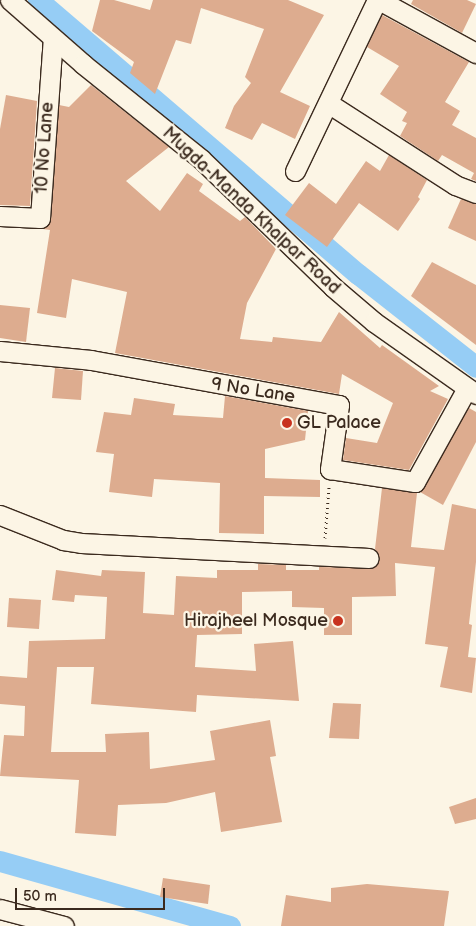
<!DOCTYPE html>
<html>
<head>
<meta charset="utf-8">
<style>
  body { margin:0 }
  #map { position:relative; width:476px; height:926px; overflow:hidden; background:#fcf5e5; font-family:"Balsamiq Sans",sans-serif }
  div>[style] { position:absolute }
  .canal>* { height:21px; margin:-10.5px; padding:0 10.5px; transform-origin:10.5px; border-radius:10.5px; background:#96cdf5 }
  .building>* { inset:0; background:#ddac8f }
  .path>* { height:3px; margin-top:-1.5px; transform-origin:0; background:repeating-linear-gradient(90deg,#3b2a1e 0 1px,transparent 0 5px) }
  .roads { filter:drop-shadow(1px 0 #3b2a1e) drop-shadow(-1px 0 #3b2a1e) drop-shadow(0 1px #3b2a1e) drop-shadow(0 -1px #3b2a1e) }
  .street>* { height:19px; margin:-9.5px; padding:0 9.5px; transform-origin:9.5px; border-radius:9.5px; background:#fcf5e5 }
  .dots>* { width:14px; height:14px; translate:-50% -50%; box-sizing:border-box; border:2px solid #fcf5e5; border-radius:50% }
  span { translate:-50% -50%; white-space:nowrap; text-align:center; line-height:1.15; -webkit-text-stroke:4.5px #fcf5e5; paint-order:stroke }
  .street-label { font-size:18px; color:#3b2a1e }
  .poi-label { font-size:18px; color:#3b2a1e }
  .left { translate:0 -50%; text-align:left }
  .right { translate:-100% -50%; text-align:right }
  .scale { position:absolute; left:15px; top:888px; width:150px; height:22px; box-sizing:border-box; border:2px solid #3b2a1e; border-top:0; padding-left:6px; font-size:15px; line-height:18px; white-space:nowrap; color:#3b2a1e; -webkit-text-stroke:4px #fcf5e5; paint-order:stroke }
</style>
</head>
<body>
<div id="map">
  <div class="canal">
    <div style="left:38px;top:0;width:421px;rotate:40.6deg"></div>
    <div style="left:358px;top:274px;width:150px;rotate:38.2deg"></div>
    <div style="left:0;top:861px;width:239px;rotate:15.8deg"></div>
  </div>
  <div class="building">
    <div style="clip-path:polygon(100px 0,114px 0,150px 10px,153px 0,288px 0,324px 15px,280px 92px,310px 106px,295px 139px,262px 123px,252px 140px,225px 128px,234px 106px,251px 83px,245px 77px,264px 29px,201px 8px,191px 44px,176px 40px,155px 94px,130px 73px,134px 62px,92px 31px)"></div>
    <div style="clip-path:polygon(413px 0,467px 0,476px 4px,462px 33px,411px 4px)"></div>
    <div style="clip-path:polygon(382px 15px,469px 62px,445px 102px,460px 111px,452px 125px,476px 138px,476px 181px,471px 179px,474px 173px,442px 155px,438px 161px,400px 136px,407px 123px,402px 121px,407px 112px,380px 94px,399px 66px,367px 47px)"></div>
    <div style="clip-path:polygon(91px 85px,169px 147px,126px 181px,160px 211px,187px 173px,203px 184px,199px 191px,240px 221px,245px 217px,276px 249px,247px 303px,240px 339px,272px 342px,273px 337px,321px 342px,339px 312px,380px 348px,382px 345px,439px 386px,430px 391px,448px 399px,409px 470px,343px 460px,346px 438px,377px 443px,393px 403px,342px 374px,339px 394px,115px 353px,127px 292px,72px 279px,66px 318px,37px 313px,50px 230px,43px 229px,51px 219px,59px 105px,69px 107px)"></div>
    <div style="clip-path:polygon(6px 95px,37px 101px,30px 206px,0 205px,0 129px)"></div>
    <div style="clip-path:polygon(389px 155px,427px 180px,418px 197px,420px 199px,398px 231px,359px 203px,327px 247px,285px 215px,309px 183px,336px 204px,366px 161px,380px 171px)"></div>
    <div style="clip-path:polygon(461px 199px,476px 204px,476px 241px,448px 228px)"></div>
    <div style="clip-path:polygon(432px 262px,476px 285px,476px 345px,411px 296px)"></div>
    <div style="clip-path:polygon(0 305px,30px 308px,26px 342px,0 338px)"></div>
    <div style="clip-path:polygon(55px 368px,83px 371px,81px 400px,52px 398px)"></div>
    <div style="clip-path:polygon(225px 396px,308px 411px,305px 440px,265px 449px,265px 478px,320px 480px,320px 497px,264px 496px,264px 534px,219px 533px,220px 483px,154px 479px,152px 497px,109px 492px,114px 454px,96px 452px,104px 412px,131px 415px,134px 398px,175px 404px,173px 415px,223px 418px)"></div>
    <div style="clip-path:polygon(469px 408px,476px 412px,476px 442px,443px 505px,420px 492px)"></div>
    <div style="clip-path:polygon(382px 488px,417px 493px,411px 547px,444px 550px,452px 504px,476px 509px,476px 562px,469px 624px,472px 625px,468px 657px,476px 658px,472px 693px,440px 687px,448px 647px,425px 644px,435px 567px,395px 563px,396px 596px,352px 597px,352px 635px,324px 635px,324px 608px,292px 607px,292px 591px,242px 592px,242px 634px,197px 635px,195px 667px,256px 671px,254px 644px,293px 641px,299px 701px,197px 695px,196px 712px,91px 704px,94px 667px,57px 667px,51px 752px,106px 752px,105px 734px,149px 732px,150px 769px,215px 760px,210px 731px,270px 720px,276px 756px,270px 757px,282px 822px,221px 832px,215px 792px,166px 803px,118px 805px,116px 836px,75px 833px,79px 780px,0 776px,4px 735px,24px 736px,25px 706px,0 704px,0 676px,27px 678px,29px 641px,105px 639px,107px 597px,75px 595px,74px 602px,52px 600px,56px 570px,101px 576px,102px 570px,145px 572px,143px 613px,174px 615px,176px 576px,217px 578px,217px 570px,258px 570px,258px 564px,286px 565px,286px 570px,319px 570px,319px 567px,374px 568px,380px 559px,375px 549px)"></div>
    <div style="clip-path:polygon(9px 598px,41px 600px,39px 629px,7px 627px)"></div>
    <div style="clip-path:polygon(333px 703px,361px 704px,359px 739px,329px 738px)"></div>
    <div style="clip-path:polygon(476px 798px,476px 819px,455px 824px,449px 807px)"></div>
    <div style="clip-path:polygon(163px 878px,210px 885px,208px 904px,160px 897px)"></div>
    <div style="clip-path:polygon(367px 884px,449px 891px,444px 926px,281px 926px,286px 895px,331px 902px,331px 888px)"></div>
  </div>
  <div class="path">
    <div style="left:325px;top:538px;width:51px;rotate:-85.5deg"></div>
  </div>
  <div class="roads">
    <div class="street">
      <div style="left:10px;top:0;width:97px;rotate:41.2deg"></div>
      <div style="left:83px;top:64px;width:151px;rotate:38.8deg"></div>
      <div style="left:201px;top:159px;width:184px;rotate:44.1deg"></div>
      <div style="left:333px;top:287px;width:54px;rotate:40.5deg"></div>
      <div style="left:374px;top:322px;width:125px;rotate:35.2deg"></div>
      <div style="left:379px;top:0;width:111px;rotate:28.7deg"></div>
      <div style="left:328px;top:103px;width:151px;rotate:32.8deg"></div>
      <div style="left:455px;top:185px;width:22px;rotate:21deg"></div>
      <div style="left:295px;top:171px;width:190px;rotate:-64.4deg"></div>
      <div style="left:0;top:216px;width:40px;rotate:2.9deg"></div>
      <div style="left:40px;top:218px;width:180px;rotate:-85.9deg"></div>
      <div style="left:0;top:351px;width:91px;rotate:5.6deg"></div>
      <div style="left:91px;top:360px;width:252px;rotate:10.3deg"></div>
      <div style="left:339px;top:405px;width:65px;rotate:98deg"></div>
      <div style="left:330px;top:469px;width:86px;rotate:8.7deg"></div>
      <div style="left:415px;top:482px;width:107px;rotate:-61deg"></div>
      <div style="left:0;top:515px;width:68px;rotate:21.6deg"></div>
      <div style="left:63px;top:540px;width:18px;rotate:9deg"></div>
      <div style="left:81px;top:543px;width:288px;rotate:3deg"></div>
      <div style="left:0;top:909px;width:66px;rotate:14.9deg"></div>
    </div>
  </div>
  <div class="dots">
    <div style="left:287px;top:423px;background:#c8321e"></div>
    <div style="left:338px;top:621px;background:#c8321e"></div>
  </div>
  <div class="street-label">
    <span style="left:45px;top:148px;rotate:-86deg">10 No Lane</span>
    <span style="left:251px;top:211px;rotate:43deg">Mugda-Manda Khalpar Road</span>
    <span style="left:253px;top:391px;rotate:9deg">9 No Lane</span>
  </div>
  <div class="poi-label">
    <span class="left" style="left:297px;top:423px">GL Palace</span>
    <span class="right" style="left:328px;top:621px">Hirajheel Mosque</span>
  </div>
  <div class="scale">50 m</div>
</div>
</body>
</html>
